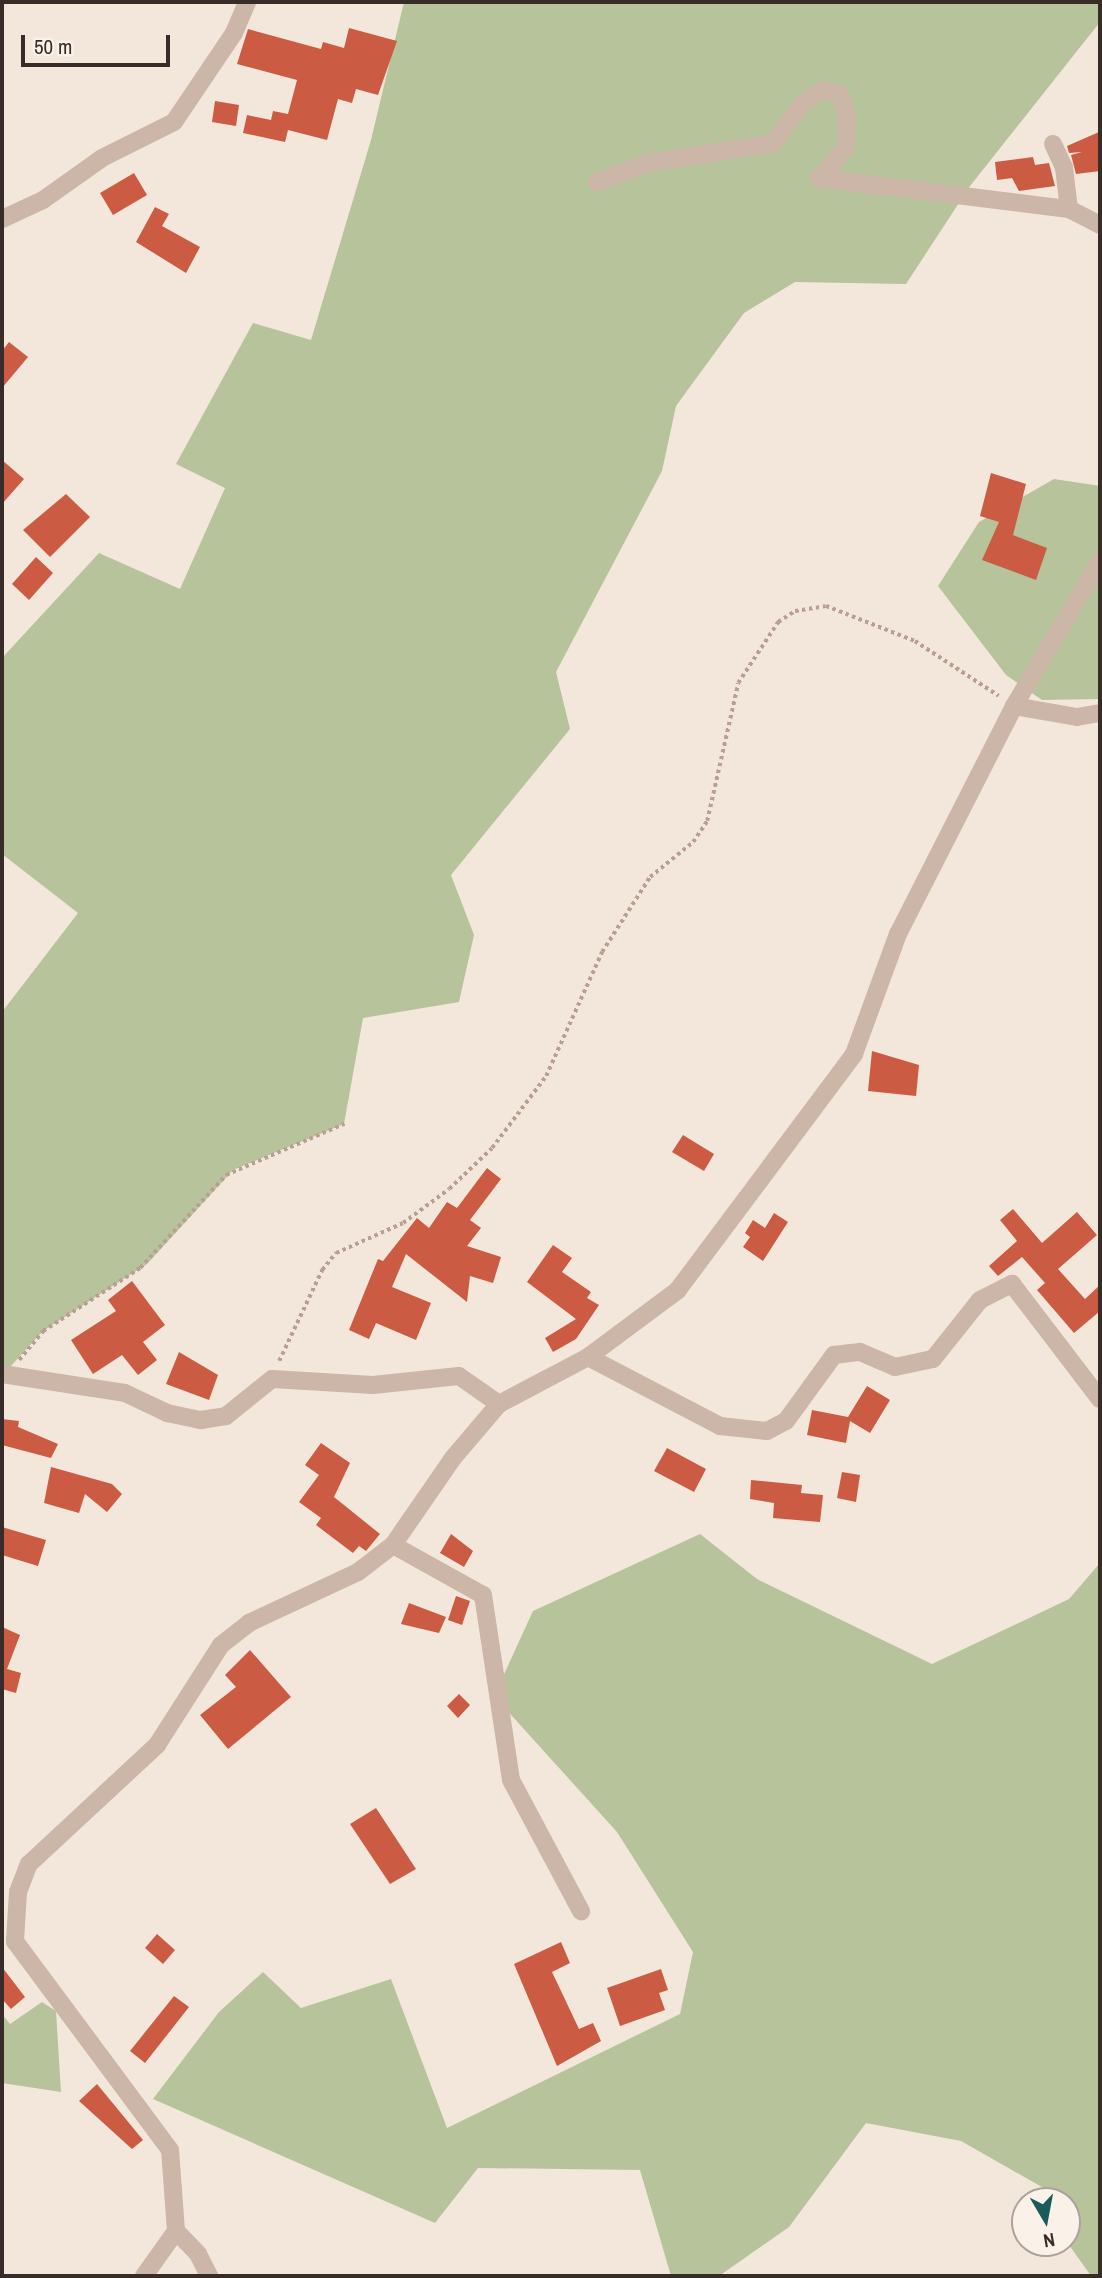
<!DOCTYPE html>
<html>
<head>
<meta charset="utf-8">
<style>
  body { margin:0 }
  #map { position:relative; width:1102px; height:2278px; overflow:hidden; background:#f3e7db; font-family:"Archivo Narrow",sans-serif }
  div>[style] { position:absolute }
  .green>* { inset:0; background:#b7c39b }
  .building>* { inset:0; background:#cb5b42 }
  .path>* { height:3.5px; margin-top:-1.75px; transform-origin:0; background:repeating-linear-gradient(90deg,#b89f91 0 3.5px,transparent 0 7px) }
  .minor>* { height:18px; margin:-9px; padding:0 9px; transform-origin:9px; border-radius:9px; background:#ccb6a7 }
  span { translate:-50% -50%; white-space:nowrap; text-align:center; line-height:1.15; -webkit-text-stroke:5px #faf1e8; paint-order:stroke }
  .frame { position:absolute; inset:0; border:4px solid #382c28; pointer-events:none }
  .north { position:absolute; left:1011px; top:2187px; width:70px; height:70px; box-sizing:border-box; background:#faf1e8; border:2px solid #aca29b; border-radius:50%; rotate:170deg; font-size:19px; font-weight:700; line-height:28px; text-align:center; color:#382c28 }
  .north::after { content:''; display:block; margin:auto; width:24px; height:32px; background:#1b5a5b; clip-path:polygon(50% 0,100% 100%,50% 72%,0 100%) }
  .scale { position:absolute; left:21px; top:35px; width:149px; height:32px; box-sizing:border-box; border:4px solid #382c28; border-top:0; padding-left:9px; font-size:21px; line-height:24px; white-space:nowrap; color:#382c28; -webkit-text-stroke:5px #faf1e8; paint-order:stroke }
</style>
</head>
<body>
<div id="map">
  <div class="green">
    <div style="clip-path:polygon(404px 2px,1100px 2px,1100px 22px,970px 186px,906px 284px,795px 282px,744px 313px,676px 406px,662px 471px,556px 672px,570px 729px,451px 875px,474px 935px,459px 1002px,363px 1018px,344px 1124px,233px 1170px,147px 1264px,43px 1331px,9px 1368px,2px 1366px,2px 1012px,78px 913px,2px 854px,2px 658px,99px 553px,180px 589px,225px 488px,176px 464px,253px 323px,311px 340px,371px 140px)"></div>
    <div style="clip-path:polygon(1054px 479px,1100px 486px,1100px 699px,1042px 700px,1006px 675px,938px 586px,979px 522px)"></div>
    <div style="clip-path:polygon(700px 1534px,757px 1579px,932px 1664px,1069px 1599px,1100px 1563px,1100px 2276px,1091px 2276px,1067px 2242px,1067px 2201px,1057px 2201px,1056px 2195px,961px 2141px,866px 2123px,789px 2227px,719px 2276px,671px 2276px,640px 2170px,478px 2168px,435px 2223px,153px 2099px,219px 2012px,263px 1972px,301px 2008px,391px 1979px,447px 2128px,680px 2014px,693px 1952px,617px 1832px,494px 1696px,533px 1611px)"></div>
    <div style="clip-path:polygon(42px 2002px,56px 2011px,61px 2092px,2px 2083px,2px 2014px,10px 2024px)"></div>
  </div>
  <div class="building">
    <div style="clip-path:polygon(349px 28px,397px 41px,378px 95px,356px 89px,352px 103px,338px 99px,327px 140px,288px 130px,285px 142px,243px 133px,247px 115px,271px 120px,273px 111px,288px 114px,297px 80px,237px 64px,248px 29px,321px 49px,323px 42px,344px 48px)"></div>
    <div style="clip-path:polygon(215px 101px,239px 105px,236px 126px,212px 122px)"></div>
    <div style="clip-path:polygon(1099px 132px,1100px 171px,1076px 174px,1071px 155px,1082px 152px,1069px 153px,1067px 146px)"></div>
    <div style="clip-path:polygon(1033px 157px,1035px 165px,1049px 163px,1055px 186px,1019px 191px,1012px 178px,997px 180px,995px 162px)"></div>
    <div style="clip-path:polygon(134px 173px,147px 195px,113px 215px,100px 193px)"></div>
    <div style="clip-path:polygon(155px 207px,169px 214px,162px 226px,200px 247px,186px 273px,136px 242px)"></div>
    <div style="clip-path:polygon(9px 342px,28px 357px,2px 388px,2px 351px)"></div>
    <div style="clip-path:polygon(2px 460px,24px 479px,2px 504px)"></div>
    <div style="clip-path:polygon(991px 473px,1026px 484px,1013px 535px,1047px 548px,1036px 580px,982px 560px,999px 522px,980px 516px)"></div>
    <div style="clip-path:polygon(66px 494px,90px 517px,50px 557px,23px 530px)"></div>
    <div style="clip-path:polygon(36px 557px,53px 573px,29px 600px,12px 584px)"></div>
    <div style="clip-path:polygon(872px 1051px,919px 1065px,916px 1096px,868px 1091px)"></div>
    <div style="clip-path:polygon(683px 1135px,714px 1154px,704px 1171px,672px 1152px)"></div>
    <div style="clip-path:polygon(487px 1168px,501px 1179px,470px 1220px,481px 1228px,467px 1246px,501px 1257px,493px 1283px,470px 1276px,467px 1302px,406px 1254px,392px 1287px,431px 1303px,416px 1340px,376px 1323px,369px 1339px,349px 1330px,378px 1259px,383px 1261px,417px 1218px,429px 1228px,447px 1202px,457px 1208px)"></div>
    <div style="clip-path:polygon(1013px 1209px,1042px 1243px,1077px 1212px,1097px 1235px,1058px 1269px,1085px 1299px,1100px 1285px,1100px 1311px,1074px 1333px,1037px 1290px,1045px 1283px,1022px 1257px,998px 1276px,989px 1266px,1017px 1241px,1000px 1220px)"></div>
    <div style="clip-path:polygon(774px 1213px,788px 1222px,763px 1261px,743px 1247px,750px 1237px,745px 1233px,753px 1220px,765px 1228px)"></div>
    <div style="clip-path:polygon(553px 1245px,572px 1258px,562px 1272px,591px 1292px,587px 1298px,599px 1305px,576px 1339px,553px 1352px,545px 1338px,576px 1319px,527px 1282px)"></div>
    <div style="clip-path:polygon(132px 1281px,165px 1325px,143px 1342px,157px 1360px,138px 1375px,122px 1355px,93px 1374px,71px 1340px,116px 1311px,108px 1300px)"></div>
    <div style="clip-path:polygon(179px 1352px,218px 1375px,209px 1400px,166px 1384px)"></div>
    <div style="clip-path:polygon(867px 1386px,890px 1400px,870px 1433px,850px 1421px,846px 1443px,807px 1435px,812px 1410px,848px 1417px)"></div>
    <div style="clip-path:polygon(2px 1419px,19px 1421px,18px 1427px,58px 1444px,51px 1458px,2px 1445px)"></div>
    <div style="clip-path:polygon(321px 1443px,350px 1463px,334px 1497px,380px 1534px,366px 1551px,359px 1546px,353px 1553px,316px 1525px,321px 1518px,299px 1502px,319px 1475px,305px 1465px)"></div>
    <div style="clip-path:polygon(667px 1448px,706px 1469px,694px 1492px,654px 1471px)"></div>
    <div style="clip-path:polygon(51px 1467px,112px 1484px,122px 1494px,107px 1512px,85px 1494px,79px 1513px,44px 1503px)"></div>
    <div style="clip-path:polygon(842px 1472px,860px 1475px,856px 1502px,837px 1498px)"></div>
    <div style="clip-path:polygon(751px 1480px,802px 1485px,801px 1493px,823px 1495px,820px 1522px,773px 1518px,774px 1503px,750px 1499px)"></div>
    <div style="clip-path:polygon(2px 1527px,46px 1540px,38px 1566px,2px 1555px)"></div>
    <div style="clip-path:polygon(451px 1534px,473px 1551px,464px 1567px,440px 1553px)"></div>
    <div style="clip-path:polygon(456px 1596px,470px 1601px,462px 1625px,448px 1620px)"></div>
    <div style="clip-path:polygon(409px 1603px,446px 1617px,439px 1633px,401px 1624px)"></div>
    <div style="clip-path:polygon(2px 1627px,20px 1635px,7px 1669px,21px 1673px,16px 1693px,2px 1689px)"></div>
    <div style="clip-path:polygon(250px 1650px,291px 1697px,228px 1749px,200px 1715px,236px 1687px,225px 1675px)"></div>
    <div style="clip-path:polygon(459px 1694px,470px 1705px,458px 1718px,447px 1706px)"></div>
    <div style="clip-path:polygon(376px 1808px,416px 1869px,390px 1884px,350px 1824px)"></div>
    <div style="clip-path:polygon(157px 1934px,175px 1950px,163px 1964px,145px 1948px)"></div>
    <div style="clip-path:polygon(561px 1942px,570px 1963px,552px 1972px,579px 2029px,593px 2023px,601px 2041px,557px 2066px,514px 1964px)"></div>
    <div style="clip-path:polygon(2px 1967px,25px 1997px,11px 2009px,2px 1999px)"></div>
    <div style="clip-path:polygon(661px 1969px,668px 1990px,659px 1993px,665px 2010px,620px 2026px,607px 1988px)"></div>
    <div style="clip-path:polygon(174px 1996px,189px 2007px,145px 2063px,130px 2051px)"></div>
    <div style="clip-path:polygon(97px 2084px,143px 2140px,132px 2149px,79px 2101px)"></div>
  </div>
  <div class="path">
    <div style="left:19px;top:1360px;width:38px;rotate:-50deg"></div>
    <div style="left:43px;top:1331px;width:116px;rotate:-33deg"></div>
    <div style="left:140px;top:1268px;width:127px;rotate:-47.2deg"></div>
    <div style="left:226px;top:1175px;width:129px;rotate:-23.4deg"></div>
    <div style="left:279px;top:1361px;width:101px;rotate:-64.7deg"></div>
    <div style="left:322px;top:1270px;width:22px;rotate:-51deg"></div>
    <div style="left:336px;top:1253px;width:73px;rotate:-24.1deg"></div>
    <div style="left:403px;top:1223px;width:57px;rotate:-36.5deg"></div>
    <div style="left:449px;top:1189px;width:59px;rotate:-43.6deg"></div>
    <div style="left:492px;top:1148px;width:90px;rotate:-53.1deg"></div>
    <div style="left:546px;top:1076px;width:136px;rotate:-65.7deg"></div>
    <div style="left:602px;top:952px;width:89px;rotate:-57.4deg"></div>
    <div style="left:650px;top:877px;width:55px;rotate:-39.1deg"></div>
    <div style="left:693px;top:842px;width:25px;rotate:-56deg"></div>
    <div style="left:707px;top:821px;width:141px;rotate:-77.3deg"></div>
    <div style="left:738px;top:683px;width:73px;rotate:-56.7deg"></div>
    <div style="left:778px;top:622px;width:20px;rotate:-33deg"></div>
    <div style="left:795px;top:611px;width:31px;rotate:-9deg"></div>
    <div style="left:826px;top:606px;width:96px;rotate:21.5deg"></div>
    <div style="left:915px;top:641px;width:100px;rotate:33.2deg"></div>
  </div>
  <div class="minor">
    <div style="left:1053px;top:144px;width:26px;rotate:65deg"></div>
    <div style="left:1064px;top:168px;width:41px;rotate:83deg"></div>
    <div style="left:597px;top:182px;width:54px;rotate:-20.4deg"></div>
    <div style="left:648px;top:163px;width:127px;rotate:-9.1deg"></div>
    <div style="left:773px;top:143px;width:50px;rotate:-53.1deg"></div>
    <div style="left:803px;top:103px;width:24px;rotate:-33deg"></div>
    <div style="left:823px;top:90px;width:17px;rotate:13deg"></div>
    <div style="left:840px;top:94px;width:23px;rotate:72deg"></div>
    <div style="left:847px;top:116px;width:33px;rotate:93deg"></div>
    <div style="left:845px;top:149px;width:39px;rotate:132deg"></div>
    <div style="left:819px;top:178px;width:252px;rotate:7.1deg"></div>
    <div style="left:1069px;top:209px;width:35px;rotate:27deg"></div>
    <div style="left:2px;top:219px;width:45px;rotate:-24.9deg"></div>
    <div style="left:43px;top:200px;width:72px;rotate:-35.4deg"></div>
    <div style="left:102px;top:158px;width:80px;rotate:-26.6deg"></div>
    <div style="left:174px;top:122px;width:107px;rotate:-56deg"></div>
    <div style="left:234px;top:33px;width:34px;rotate:-67deg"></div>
    <div style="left:1014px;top:706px;width:64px;rotate:9.9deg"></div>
    <div style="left:1077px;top:717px;width:23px;rotate:-10deg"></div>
    <div style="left:588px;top:1357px;width:149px;rotate:27.6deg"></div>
    <div style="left:720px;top:1426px;width:47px;rotate:6.1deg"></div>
    <div style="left:767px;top:1431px;width:21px;rotate:-28deg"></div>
    <div style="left:786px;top:1421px;width:82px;rotate:-54deg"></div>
    <div style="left:834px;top:1355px;width:26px;rotate:-7deg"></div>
    <div style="left:860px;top:1352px;width:38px;rotate:23deg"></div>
    <div style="left:895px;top:1367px;width:39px;rotate:-12deg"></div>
    <div style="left:933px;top:1359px;width:75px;rotate:-51.5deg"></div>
    <div style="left:980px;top:1300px;width:36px;rotate:-27deg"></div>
    <div style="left:1012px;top:1284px;width:145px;rotate:52.6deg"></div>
    <div style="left:2px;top:1374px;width:124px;rotate:8.8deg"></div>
    <div style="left:125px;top:1393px;width:47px;rotate:25.5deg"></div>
    <div style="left:167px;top:1413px;width:35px;rotate:12deg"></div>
    <div style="left:201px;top:1420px;width:25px;rotate:-9deg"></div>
    <div style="left:226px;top:1416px;width:59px;rotate:-38.8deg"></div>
    <div style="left:272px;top:1379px;width:101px;rotate:3.4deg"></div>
    <div style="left:373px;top:1385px;width:86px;rotate:-6deg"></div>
    <div style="left:459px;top:1376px;width:49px;rotate:35deg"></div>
    <div style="left:393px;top:1545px;width:103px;rotate:29.1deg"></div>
    <div style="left:483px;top:1595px;width:187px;rotate:81.4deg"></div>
    <div style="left:511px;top:1780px;width:149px;rotate:61.9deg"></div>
    <div style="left:176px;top:2231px;width:32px;rotate:46deg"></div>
    <div style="left:198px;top:2254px;width:25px;rotate:63deg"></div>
    <div style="left:144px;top:2276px;width:55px;rotate:-54.6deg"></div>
    <div style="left:176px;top:2231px;width:81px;rotate:-94.2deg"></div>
    <div style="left:170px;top:2150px;width:260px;rotate:-126.6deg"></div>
    <div style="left:15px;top:1941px;width:49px;rotate:-86.5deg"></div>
    <div style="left:18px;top:1892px;width:30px;rotate:-69deg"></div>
    <div style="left:29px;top:1864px;width:175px;rotate:-42.9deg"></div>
    <div style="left:157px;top:1745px;width:119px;rotate:-57.4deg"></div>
    <div style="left:221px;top:1645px;width:36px;rotate:-38deg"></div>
    <div style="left:249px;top:1623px;width:120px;rotate:-25.1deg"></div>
    <div style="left:358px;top:1572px;width:44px;rotate:-37.6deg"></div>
    <div style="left:393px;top:1545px;width:106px;rotate:-55.4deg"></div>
    <div style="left:453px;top:1458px;width:71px;rotate:-49.6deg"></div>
    <div style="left:499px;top:1404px;width:101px;rotate:-27.8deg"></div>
    <div style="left:588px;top:1357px;width:111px;rotate:-36.6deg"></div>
    <div style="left:677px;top:1291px;width:296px;rotate:-53.2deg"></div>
    <div style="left:854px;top:1054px;width:128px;rotate:-69.9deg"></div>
    <div style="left:898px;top:934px;width:256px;rotate:-63deg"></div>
    <div style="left:1014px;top:706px;width:169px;rotate:-59.3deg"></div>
  </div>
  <div class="frame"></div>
  <div class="north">N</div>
  <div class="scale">50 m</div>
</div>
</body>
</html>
